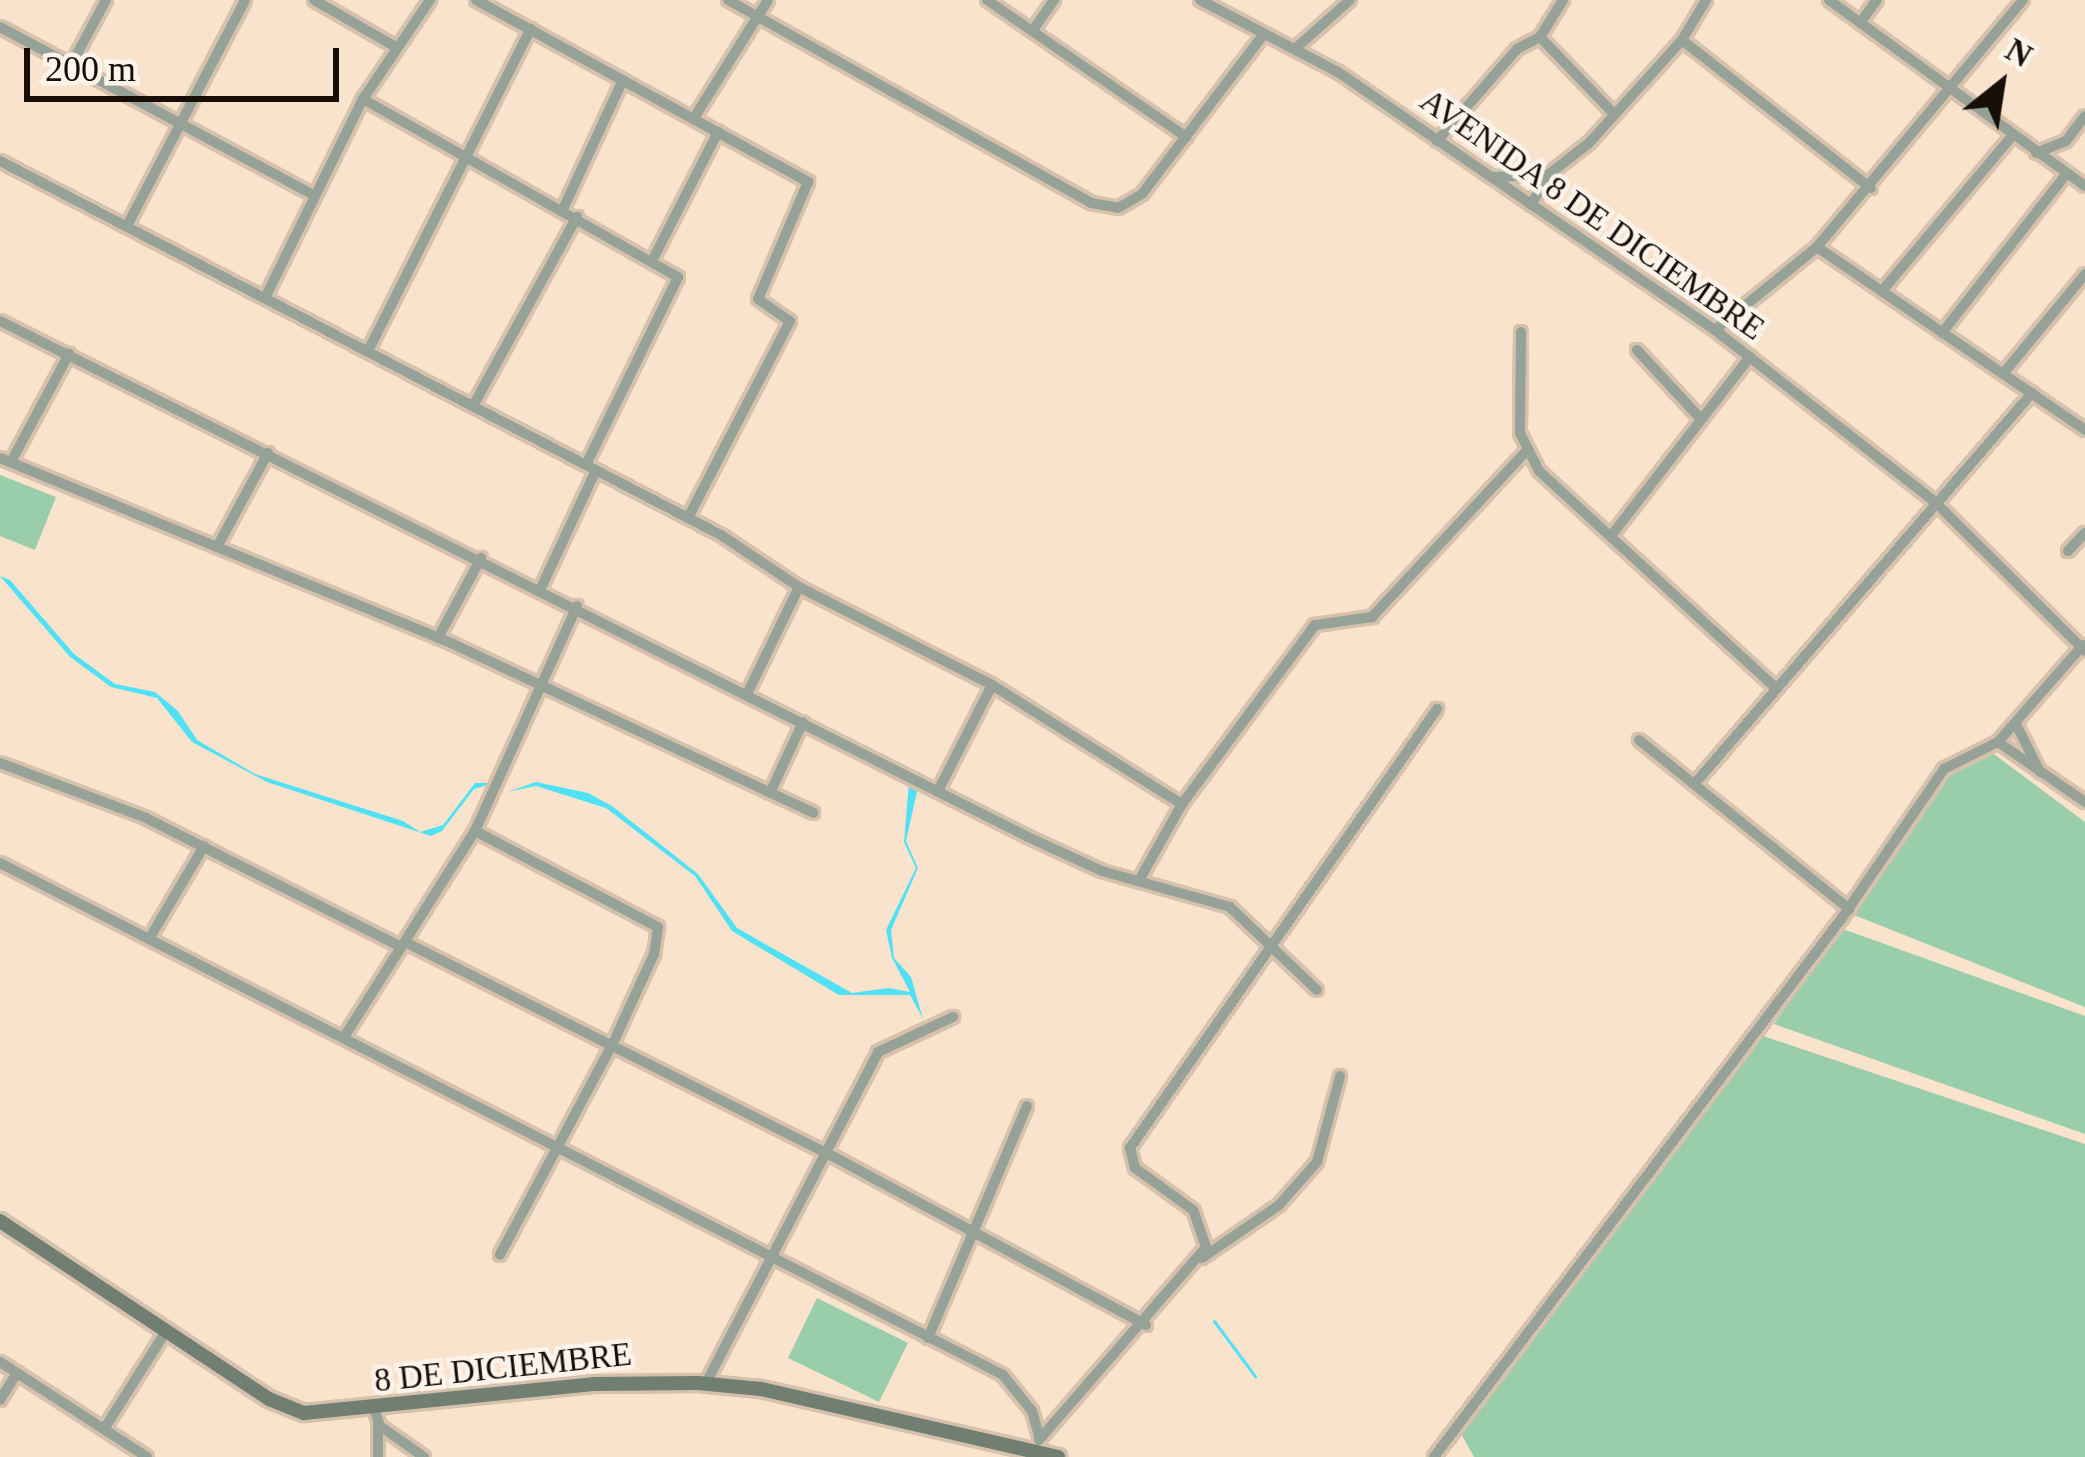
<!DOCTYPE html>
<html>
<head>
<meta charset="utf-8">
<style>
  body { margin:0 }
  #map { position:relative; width:2085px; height:1457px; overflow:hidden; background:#fae3cc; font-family:"Times New Roman",serif }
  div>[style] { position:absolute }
  .green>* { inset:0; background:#9acda9 }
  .water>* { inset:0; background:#50e1f4 }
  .stream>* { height:3px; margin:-1.5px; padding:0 1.5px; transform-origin:1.5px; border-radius:1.5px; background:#50e1f4 }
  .roads { filter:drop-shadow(3px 0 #d6c1ac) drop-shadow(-3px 0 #d6c1ac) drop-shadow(0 3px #d6c1ac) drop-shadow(0 -3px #d6c1ac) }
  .street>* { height:10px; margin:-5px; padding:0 5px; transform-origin:5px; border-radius:5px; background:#96a198 }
  .secondary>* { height:14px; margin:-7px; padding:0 7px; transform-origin:7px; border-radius:7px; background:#707f72 }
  span { translate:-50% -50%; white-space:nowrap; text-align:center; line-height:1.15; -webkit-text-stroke:9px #fcf3ea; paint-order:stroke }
  .street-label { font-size:33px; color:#160e07 }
  .north { position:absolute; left:1941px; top:24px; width:120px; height:120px; -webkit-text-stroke:9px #fcf3ea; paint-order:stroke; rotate:30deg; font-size:33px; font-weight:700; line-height:48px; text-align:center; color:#160e07 }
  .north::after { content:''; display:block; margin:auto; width:42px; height:54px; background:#160e07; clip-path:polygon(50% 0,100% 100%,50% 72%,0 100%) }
  .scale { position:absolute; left:24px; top:48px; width:315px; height:54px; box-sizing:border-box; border:6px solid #160e07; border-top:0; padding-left:15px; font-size:36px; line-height:42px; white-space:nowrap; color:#160e07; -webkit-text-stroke:9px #fcf3ea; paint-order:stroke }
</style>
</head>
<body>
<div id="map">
  <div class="green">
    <div style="clip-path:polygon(0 475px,56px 497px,35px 550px,0 536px)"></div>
    <div style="clip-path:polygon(1991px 752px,2085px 822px,2085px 1007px,1854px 915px,1948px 774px)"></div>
    <div style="clip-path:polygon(1840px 928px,2085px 1016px,2085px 1134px,1774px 1024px)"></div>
    <div style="clip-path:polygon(1760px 1035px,2085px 1144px,2085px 1457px,1474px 1457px,1459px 1430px)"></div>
    <div style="clip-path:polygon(817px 1298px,908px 1343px,879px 1402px,788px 1358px)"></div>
  </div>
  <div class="water">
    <div style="clip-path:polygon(0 576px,10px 580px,74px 654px,115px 684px,155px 692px,178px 711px,197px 740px,255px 774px,403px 821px,420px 832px,443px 825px,475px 783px,495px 783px,474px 789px,442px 831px,431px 836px,267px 782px,192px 742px,157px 698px,111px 687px,70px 657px)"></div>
    <div style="clip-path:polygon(536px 782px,588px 793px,612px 806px,698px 874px,737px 928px,852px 993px,889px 988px,910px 992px,892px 958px,886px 930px,916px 868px,904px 842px,909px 783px,918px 787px,906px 841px,918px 868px,891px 930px,894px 958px,911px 977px,923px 1019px,910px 995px,839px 995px,732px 931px,695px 876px,606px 808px,536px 786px,507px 792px)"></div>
  </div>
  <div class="stream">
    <div style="left:1214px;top:1321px;width:69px;rotate:53.3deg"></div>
  </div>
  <div class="roads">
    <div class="street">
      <div style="left:314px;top:0;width:92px;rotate:29.9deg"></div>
      <div style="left:476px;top:0;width:379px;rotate:28.7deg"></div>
      <div style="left:808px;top:182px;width:127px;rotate:113.1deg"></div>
      <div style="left:758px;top:299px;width:39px;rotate:35deg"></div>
      <div style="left:790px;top:321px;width:222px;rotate:117.4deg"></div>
      <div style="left:728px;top:0;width:416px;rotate:29.2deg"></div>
      <div style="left:1091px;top:203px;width:27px;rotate:10deg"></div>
      <div style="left:1118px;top:208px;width:28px;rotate:-30deg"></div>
      <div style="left:1142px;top:194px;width:201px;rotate:-52.7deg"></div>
      <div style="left:987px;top:0;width:242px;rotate:34.5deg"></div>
      <div style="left:1200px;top:0;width:156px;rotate:27.6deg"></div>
      <div style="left:1338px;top:72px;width:457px;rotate:34.4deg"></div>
      <div style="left:1715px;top:330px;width:279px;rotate:38deg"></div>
      <div style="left:1935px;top:502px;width:211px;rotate:44.8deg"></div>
      <div style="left:1829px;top:0;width:316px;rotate:36deg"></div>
      <div style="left:1860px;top:23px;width:29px;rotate:-54deg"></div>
      <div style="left:0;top:27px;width:357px;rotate:28.2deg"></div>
      <div style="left:1033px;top:30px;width:37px;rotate:-55deg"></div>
      <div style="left:1540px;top:37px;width:107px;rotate:46.1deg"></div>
      <div style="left:1682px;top:40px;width:240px;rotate:38.1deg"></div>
      <div style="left:1296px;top:48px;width:72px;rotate:-41.6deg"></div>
      <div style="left:71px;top:65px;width:74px;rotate:-61.7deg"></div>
      <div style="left:363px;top:99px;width:362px;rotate:29.5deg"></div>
      <div style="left:678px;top:277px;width:209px;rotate:116.1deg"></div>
      <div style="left:694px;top:118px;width:139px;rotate:-57.9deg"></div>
      <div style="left:1437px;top:141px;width:122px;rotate:-49deg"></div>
      <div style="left:1517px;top:49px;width:26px;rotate:-28deg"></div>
      <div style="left:1540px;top:37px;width:44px;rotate:-58.1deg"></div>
      <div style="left:2036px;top:153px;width:32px;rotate:-22deg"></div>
      <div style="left:2066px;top:141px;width:31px;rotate:-53deg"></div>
      <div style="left:0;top:161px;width:812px;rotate:27.42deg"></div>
      <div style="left:721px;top:535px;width:94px;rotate:33.7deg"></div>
      <div style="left:799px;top:587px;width:216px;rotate:26.9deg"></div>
      <div style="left:992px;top:685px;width:224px;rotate:32.1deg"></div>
      <div style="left:1492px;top:177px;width:56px;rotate:-2deg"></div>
      <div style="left:1531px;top:205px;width:34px;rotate:-60deg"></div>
      <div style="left:1548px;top:175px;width:52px;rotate:-38deg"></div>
      <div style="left:1589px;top:143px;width:139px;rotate:-47.9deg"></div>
      <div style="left:1682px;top:40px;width:47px;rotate:-59deg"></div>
      <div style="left:563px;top:209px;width:142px;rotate:-65.1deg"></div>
      <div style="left:127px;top:226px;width:255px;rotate:-62.4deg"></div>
      <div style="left:1817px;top:247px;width:325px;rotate:34.3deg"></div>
      <div style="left:653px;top:259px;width:143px;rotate:-62.9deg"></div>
      <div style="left:1882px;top:291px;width:204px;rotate:-50deg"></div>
      <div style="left:265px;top:298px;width:222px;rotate:-63.8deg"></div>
      <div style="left:363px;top:99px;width:120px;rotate:-55.9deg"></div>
      <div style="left:0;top:321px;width:1150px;rotate:26.65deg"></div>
      <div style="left:1028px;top:837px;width:81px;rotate:24.7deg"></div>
      <div style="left:1102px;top:871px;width:133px;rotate:15.7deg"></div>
      <div style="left:1230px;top:907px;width:120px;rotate:43.7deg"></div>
      <div style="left:1715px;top:330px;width:132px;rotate:-39.1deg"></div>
      <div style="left:1817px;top:247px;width:322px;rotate:-50.2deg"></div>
      <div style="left:1521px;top:332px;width:101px;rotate:90.6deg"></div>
      <div style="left:1520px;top:433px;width:42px;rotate:63.4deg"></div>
      <div style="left:1539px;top:471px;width:321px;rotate:42.5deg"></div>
      <div style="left:1942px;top:333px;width:203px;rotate:-52deg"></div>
      <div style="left:1637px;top:350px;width:93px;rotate:47.2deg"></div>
      <div style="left:368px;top:351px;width:361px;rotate:-63.2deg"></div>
      <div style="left:2003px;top:374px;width:129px;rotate:-50.6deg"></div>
      <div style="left:473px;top:406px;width:216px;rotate:-61.2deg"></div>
      <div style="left:0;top:458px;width:490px;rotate:22.3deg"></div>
      <div style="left:453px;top:644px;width:398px;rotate:25.1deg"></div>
      <div style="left:11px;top:462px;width:123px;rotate:-61.8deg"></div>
      <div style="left:1611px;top:536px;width:227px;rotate:-52.2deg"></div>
      <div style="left:217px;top:547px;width:107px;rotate:-61.5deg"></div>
      <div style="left:2068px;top:551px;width:25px;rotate:-47deg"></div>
      <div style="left:541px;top:588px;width:130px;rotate:-65deg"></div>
      <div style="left:438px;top:638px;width:91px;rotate:-61.7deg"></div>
      <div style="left:748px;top:692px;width:117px;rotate:-64.1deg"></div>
      <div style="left:2016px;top:724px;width:54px;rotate:63.4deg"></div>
      <div style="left:1639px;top:740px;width:270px;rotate:38.8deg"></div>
      <div style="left:1998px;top:742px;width:106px;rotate:34.6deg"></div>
      <div style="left:0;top:763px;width:156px;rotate:20.6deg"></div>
      <div style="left:146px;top:818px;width:286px;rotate:26.8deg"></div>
      <div style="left:1697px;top:781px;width:513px;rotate:-49.19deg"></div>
      <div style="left:938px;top:791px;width:119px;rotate:-63deg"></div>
      <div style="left:770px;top:793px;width:78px;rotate:-65.1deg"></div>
      <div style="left:475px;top:831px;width:207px;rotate:27.7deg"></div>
      <div style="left:658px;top:927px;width:27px;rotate:98deg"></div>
      <div style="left:654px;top:954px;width:98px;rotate:114.7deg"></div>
      <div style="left:613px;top:1043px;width:240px;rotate:118.1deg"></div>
      <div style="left:0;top:863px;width:1126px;rotate:27.04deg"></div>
      <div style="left:1003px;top:1375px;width:46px;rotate:51.1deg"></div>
      <div style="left:1032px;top:1411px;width:29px;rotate:74deg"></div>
      <div style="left:1141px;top:877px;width:84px;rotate:-60.7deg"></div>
      <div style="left:1182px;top:804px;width:223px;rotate:-53.4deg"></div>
      <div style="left:1315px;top:625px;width:58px;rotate:-8deg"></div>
      <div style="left:1372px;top:617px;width:226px;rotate:-47.1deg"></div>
      <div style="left:152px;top:934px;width:102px;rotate:-59.4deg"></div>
      <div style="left:405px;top:942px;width:467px;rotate:26.6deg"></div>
      <div style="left:823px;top:1151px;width:367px;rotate:28.3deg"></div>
      <div style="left:346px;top:1034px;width:241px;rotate:-57.6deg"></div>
      <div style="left:475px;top:831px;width:247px;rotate:-65.6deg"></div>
      <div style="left:1202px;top:1258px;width:93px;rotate:-34.5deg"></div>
      <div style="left:1279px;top:1205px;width:57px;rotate:-48.5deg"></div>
      <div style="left:1317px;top:1162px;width:89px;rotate:-75deg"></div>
      <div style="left:928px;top:1338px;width:252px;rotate:-66.9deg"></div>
      <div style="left:0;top:1362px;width:175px;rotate:32.9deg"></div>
      <div style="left:706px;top:1383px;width:373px;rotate:-62.5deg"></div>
      <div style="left:878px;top:1052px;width:83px;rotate:-25deg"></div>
      <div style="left:0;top:1400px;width:32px;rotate:-58deg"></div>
      <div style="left:374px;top:1408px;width:19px;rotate:72deg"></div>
      <div style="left:380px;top:1426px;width:54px;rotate:35.2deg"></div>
      <div style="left:378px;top:1424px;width:33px;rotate:90deg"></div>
      <div style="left:104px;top:1429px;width:114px;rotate:-57.6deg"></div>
      <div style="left:1039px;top:1440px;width:255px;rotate:-49.1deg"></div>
      <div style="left:1206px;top:1247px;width:39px;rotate:-109deg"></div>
      <div style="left:1193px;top:1210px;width:72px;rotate:-144.1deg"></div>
      <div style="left:1135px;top:1168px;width:21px;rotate:-104deg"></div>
      <div style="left:1130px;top:1148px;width:536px;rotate:-55.03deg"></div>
      <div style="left:1434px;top:1457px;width:676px;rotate:-52.88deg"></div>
      <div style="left:1842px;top:918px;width:181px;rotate:-55.6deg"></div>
      <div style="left:1944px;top:769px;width:60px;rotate:-26.6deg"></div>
      <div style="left:1998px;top:742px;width:129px;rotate:-48.8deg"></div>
    </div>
    <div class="secondary">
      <div style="left:0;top:1221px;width:323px;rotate:33.5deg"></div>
      <div style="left:269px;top:1399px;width:38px;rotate:22deg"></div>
      <div style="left:304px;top:1413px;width:291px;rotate:-5.7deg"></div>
      <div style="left:594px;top:1384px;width:104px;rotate:-0.6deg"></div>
      <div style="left:698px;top:1383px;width:63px;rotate:5.4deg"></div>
      <div style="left:761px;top:1389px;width:305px;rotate:12.9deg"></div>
    </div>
  </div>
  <div class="street-label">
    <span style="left:1592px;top:215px;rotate:35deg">AVENIDA 8 DE DICIEMBRE</span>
    <span style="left:503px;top:1368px;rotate:-6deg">8 DE DICIEMBRE</span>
  </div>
  <div class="north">N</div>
  <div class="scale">200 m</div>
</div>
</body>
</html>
